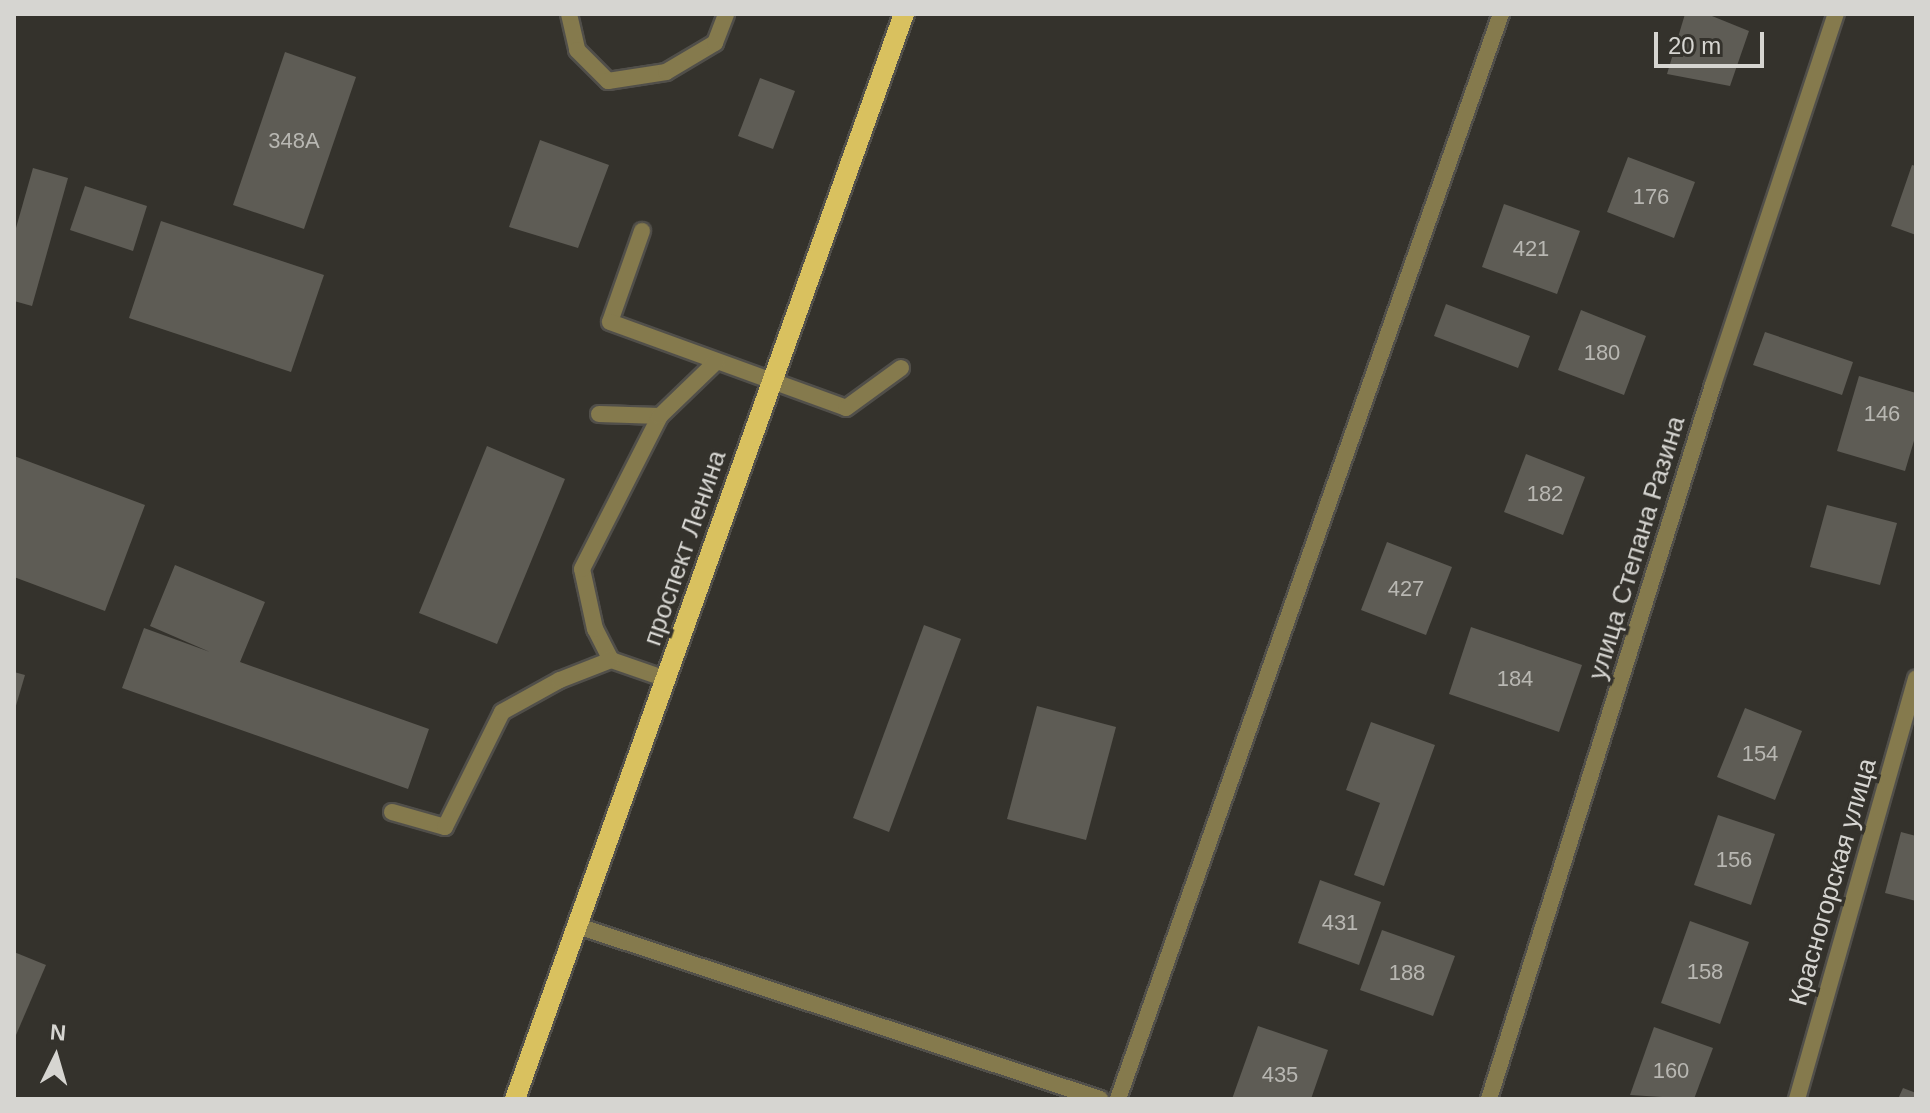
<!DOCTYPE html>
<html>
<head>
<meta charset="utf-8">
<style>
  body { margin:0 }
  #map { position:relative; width:1930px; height:1113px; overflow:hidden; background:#34322c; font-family:Arial,sans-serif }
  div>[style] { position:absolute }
  .building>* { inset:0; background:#5e5c55 }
  .roads { filter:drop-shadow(2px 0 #514f4a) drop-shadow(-2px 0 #514f4a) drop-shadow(0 2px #514f4a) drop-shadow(0 -2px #514f4a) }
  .service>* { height:16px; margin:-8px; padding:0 8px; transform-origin:8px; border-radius:8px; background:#857a4d }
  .minor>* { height:16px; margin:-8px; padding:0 8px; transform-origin:8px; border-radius:8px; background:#857a4d }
  .primary>* { height:20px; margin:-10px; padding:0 10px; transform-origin:10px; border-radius:10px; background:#d9c15f }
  span { translate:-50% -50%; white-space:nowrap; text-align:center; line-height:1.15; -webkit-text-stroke:7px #34322c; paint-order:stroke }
  .number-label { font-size:22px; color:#b8b7b2 }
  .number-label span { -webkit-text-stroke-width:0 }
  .street-label { font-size:26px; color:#d6d5d1 }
  .frame { position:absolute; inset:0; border:16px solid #d6d5d1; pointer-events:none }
  .north { position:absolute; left:16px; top:1017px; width:80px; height:80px; -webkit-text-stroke:6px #34322c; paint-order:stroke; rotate:5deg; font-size:22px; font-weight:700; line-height:32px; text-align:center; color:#d6d5d1 }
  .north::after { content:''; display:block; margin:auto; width:28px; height:36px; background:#d6d5d1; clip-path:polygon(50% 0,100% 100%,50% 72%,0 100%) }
  .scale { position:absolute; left:1654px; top:32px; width:110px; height:36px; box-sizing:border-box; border:4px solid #d6d5d1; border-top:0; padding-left:10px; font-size:24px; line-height:28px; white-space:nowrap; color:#d6d5d1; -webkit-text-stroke:6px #34322c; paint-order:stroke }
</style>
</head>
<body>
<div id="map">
  <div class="building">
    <div style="clip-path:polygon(1685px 14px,1707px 14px,1749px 31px,1730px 86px,1667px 74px)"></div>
    <div style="clip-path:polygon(285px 52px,356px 77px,304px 229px,233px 205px)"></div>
    <div style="clip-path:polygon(760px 78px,795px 91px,773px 149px,738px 136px)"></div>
    <div style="clip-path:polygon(540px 140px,609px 165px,578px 248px,509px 227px)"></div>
    <div style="clip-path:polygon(1628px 157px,1695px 182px,1674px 238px,1607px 212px)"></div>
    <div style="clip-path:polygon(1912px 165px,1916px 166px,1916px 235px,1891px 226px)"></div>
    <div style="clip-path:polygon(33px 168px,68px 178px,32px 306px,14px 301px,14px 235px)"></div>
    <div style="clip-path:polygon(85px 186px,147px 206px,133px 251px,70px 230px)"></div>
    <div style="clip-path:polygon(1504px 204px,1580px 231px,1557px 294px,1482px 267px)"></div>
    <div style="clip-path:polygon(161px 221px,324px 275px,291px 372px,129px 318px)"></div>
    <div style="clip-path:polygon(1446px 304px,1530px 336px,1518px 368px,1434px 336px)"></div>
    <div style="clip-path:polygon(1581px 310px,1646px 336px,1624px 395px,1558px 370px)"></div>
    <div style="clip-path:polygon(1765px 332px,1853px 362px,1842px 395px,1753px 365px)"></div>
    <div style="clip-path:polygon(1859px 376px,1916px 393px,1916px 434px,1905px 471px,1837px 451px)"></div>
    <div style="clip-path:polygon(487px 446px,565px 479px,497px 644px,419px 613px)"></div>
    <div style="clip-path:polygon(1526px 454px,1585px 477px,1563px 535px,1504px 512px)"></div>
    <div style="clip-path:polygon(14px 456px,145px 505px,105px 611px,14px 577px)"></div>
    <div style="clip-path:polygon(1827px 505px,1897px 523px,1880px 585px,1810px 567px)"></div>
    <div style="clip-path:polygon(1387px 542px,1452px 567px,1426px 635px,1361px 610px)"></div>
    <div style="clip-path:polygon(175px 565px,265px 602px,240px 662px,429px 729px,408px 789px,122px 688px,144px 628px,210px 652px,150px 626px)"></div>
    <div style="clip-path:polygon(924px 625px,961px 639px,889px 832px,853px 818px)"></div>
    <div style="clip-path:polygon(1471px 627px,1582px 665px,1559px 732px,1449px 694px)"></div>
    <div style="clip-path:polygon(14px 672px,25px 675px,15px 709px,14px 709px)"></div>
    <div style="clip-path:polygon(1037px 706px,1116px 727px,1086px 840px,1007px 819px)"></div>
    <div style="clip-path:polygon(1745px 708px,1802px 731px,1775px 800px,1717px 777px)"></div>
    <div style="clip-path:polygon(1371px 722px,1435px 745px,1384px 886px,1354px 875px,1380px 803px,1346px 790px)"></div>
    <div style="clip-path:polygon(1718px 815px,1775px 834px,1751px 905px,1694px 885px)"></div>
    <div style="clip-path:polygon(1901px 832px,1916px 836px,1916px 901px,1885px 893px)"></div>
    <div style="clip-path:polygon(1320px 880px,1381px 902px,1359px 965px,1298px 943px)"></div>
    <div style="clip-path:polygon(1690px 921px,1749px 942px,1720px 1024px,1661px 1003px)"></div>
    <div style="clip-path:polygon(1382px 930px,1455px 956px,1433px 1016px,1360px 990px)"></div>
    <div style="clip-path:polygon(14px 952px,46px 965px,16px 1035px,14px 1034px)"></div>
    <div style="clip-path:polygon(1258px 1026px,1328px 1050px,1311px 1099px,1232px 1099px)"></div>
    <div style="clip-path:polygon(1654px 1027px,1713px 1048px,1694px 1099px,1630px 1095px)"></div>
    <div style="clip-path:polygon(1903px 1088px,1916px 1093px,1916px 1099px,1898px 1099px)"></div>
  </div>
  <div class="roads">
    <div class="service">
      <div style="left:569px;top:14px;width:37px;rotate:77deg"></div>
      <div style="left:577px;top:50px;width:44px;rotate:45deg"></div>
      <div style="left:608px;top:81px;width:59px;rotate:-8.8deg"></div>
      <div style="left:666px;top:72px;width:57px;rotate:-30.6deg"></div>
      <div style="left:715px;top:43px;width:31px;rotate:-69deg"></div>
      <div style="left:642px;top:231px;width:96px;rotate:109.4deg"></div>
      <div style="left:610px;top:322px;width:251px;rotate:20deg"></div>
      <div style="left:846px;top:408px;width:68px;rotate:-36deg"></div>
      <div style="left:599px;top:414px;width:61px;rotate:1.9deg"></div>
      <div style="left:666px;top:679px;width:58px;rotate:-160.9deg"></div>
      <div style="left:611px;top:660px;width:35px;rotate:-117deg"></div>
      <div style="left:595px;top:629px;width:61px;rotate:-102.2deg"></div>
      <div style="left:582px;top:569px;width:172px;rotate:-63deg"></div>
      <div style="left:660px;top:416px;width:78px;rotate:-44deg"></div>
      <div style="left:392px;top:812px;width:55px;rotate:15.8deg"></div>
      <div style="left:445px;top:827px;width:128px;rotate:-63.6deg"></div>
      <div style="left:502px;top:712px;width:66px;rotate:-28.9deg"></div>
      <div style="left:560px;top:680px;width:55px;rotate:-21.4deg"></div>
      <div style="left:578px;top:926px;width:550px;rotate:18.34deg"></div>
      <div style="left:1118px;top:1099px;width:1151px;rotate:-70.56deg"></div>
    </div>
    <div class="minor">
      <div style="left:1489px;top:1099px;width:748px;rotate:-72.58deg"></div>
      <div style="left:1713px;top:385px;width:391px;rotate:-71.7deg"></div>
      <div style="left:1797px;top:1099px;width:437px;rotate:-74.2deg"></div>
    </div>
    <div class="primary">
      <div style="left:515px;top:1099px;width:1153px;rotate:-70.28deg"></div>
    </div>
  </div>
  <div class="number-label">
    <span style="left:294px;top:141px">348А</span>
    <span style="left:1651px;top:197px">176</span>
    <span style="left:1531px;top:249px">421</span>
    <span style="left:1602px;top:353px">180</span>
    <span style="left:1882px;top:414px">146</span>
    <span style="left:1545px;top:494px">182</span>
    <span style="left:1406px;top:589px">427</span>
    <span style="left:1515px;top:679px">184</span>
    <span style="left:1760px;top:754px">154</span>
    <span style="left:1734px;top:860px">156</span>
    <span style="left:1340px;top:923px">431</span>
    <span style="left:1705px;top:972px">158</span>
    <span style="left:1407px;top:973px">188</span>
    <span style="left:1671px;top:1071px">160</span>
    <span style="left:1280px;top:1075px">435</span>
  </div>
  <div class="street-label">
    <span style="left:685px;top:548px;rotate:-71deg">проспект Ленина</span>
    <span style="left:1637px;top:548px;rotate:-73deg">улица Степана Разина</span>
    <span style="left:1833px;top:882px;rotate:-74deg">Красногорская улица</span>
  </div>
  <div class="frame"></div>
  <div class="north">N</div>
  <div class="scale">20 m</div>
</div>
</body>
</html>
